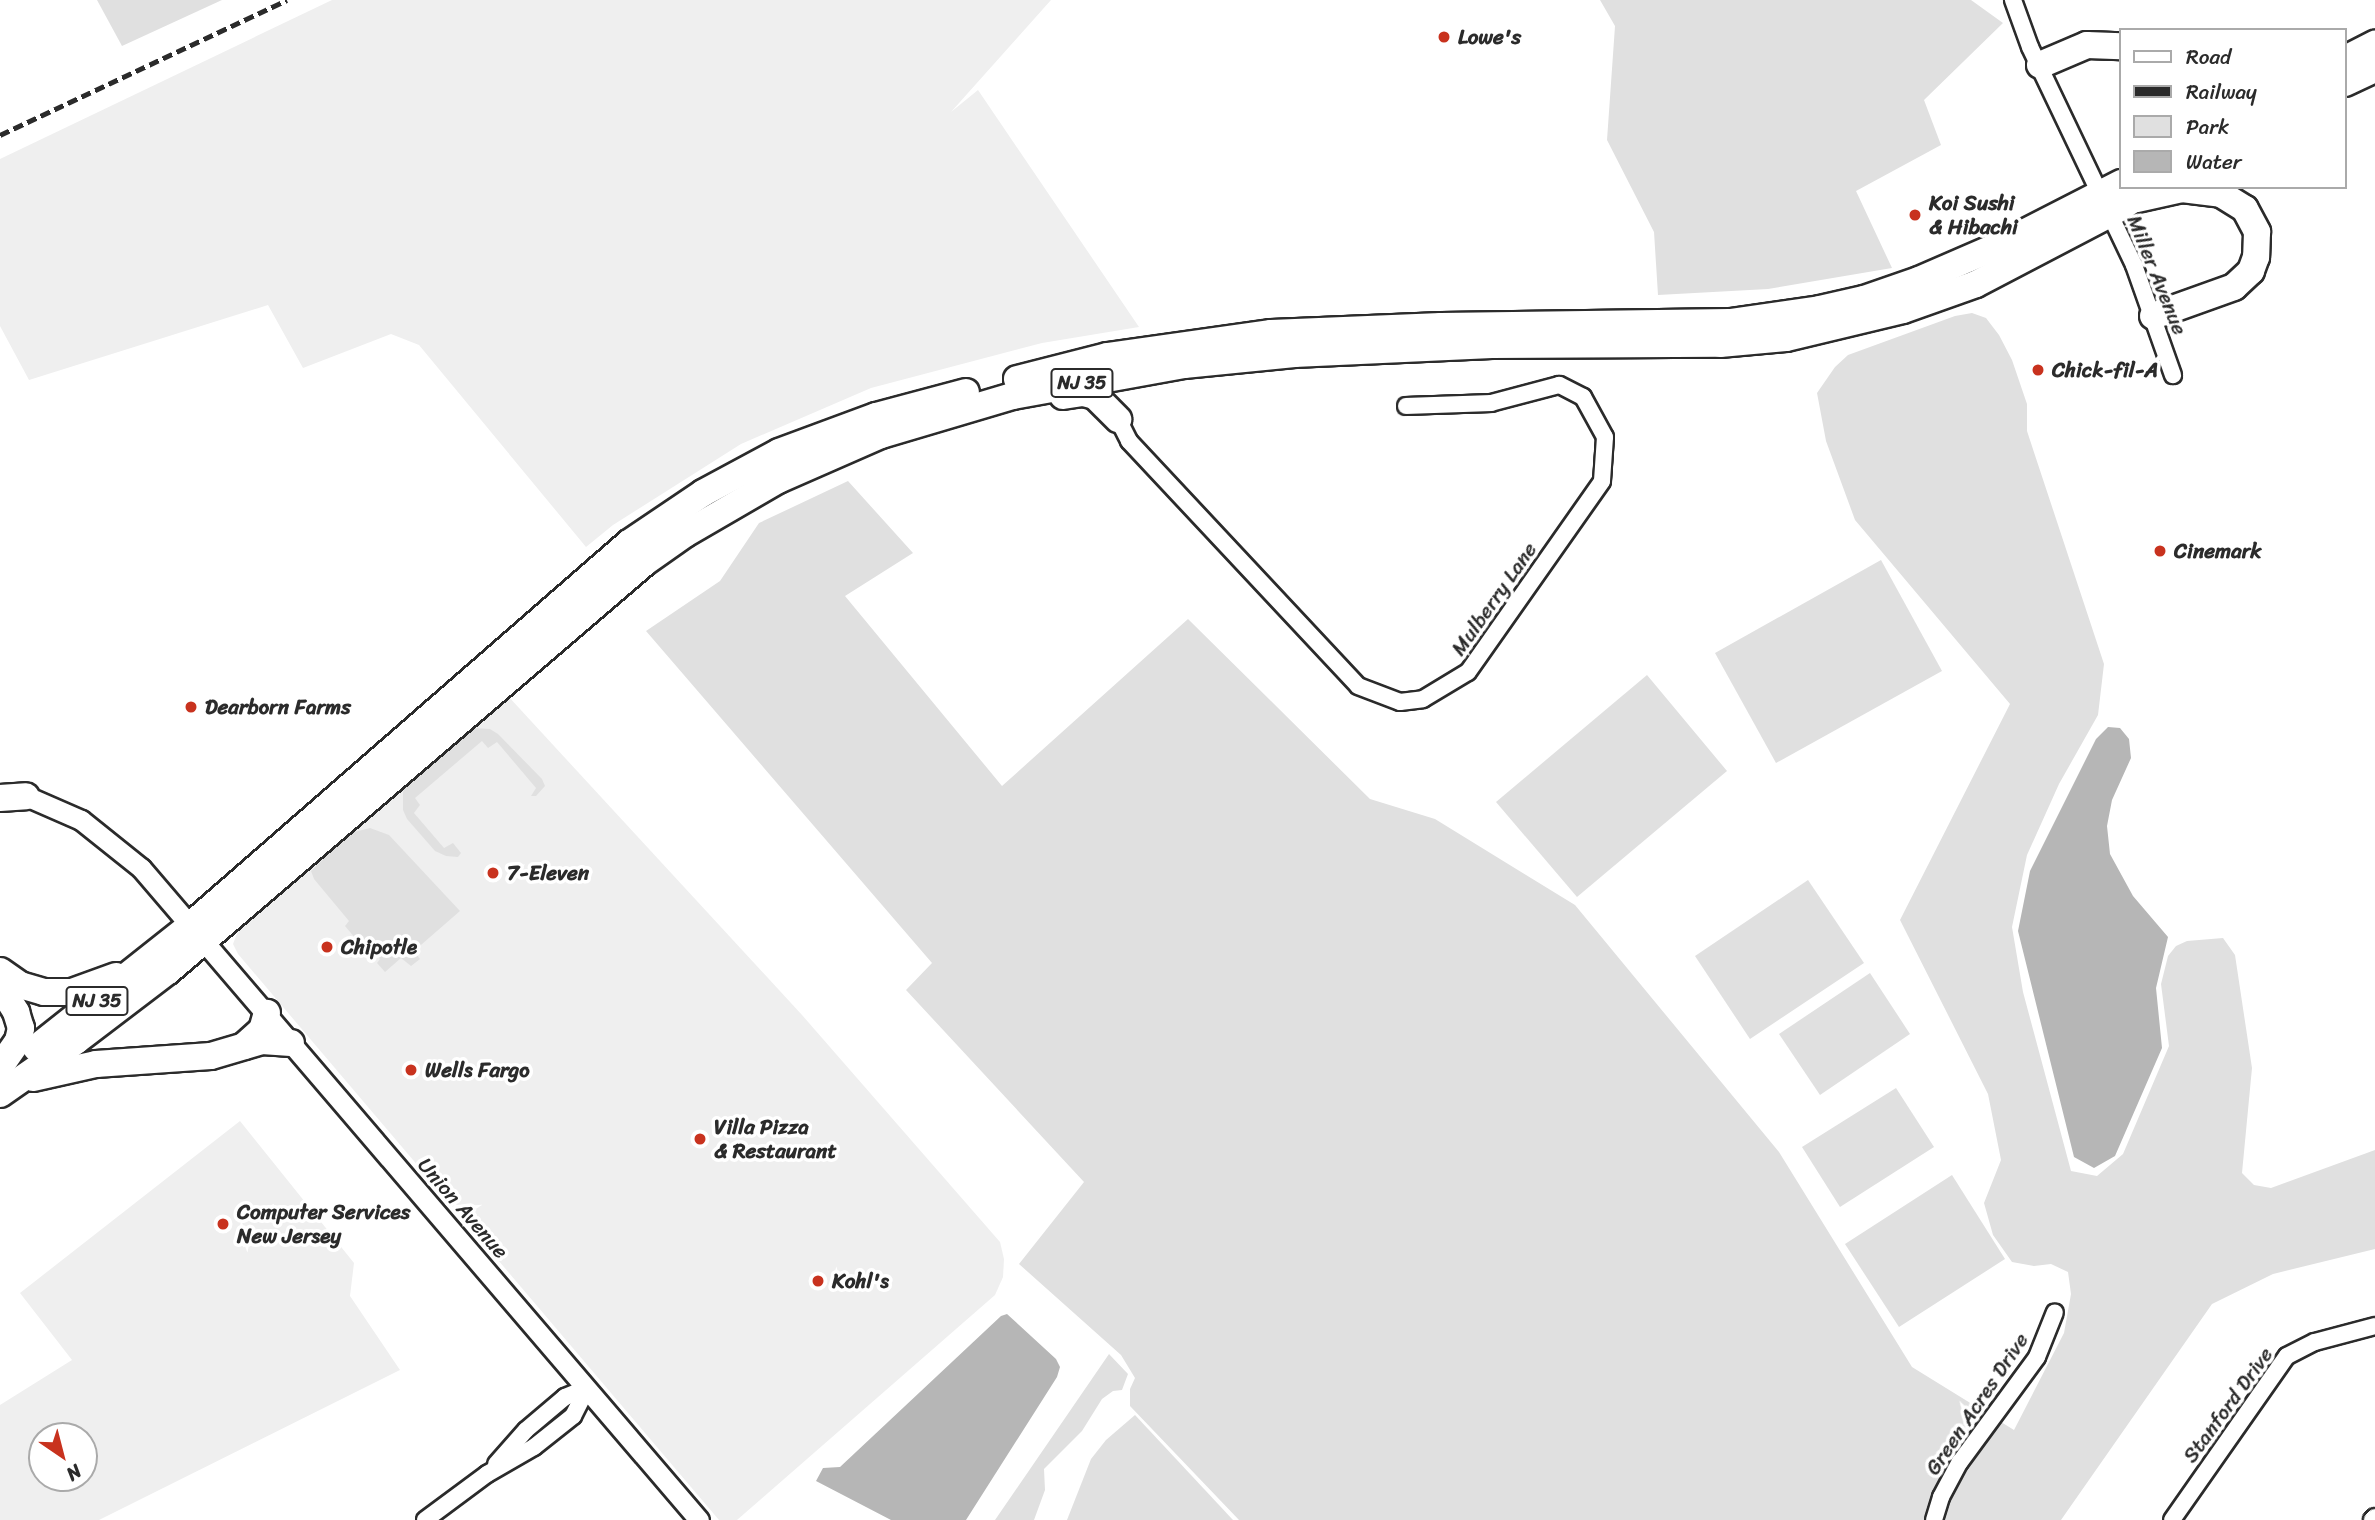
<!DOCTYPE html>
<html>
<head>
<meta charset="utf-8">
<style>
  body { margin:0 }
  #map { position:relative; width:2375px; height:1520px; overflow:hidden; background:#fff; font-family:Sriracha,sans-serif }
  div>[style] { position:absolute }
  .built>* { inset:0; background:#efefef }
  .green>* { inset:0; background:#e0e0e0 }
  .water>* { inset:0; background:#b6b6b6 }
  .roads { filter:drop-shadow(2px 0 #2b2b2b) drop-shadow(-2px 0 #2b2b2b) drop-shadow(0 2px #2b2b2b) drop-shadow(0 -2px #2b2b2b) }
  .minor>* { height:16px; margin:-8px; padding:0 8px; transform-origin:8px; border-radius:8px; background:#fff }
  .tertiary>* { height:19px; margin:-9.5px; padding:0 9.5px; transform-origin:9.5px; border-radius:9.5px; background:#fff }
  .trunk>* { height:26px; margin:-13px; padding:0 13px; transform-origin:13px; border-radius:13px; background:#fff }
  .rail>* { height:4.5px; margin-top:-2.25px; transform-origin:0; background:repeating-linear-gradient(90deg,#2b2b2b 0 10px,transparent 0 15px) }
  .dots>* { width:19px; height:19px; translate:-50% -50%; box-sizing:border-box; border:4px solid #fff; border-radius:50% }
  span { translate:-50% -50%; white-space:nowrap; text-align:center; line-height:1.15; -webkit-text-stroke:7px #fff; paint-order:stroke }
  .shield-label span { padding:2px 5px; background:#fff; border:2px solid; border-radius:5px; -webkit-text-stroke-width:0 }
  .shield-label { font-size:19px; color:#2b2b2b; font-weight:700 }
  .poi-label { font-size:21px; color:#2b2b2b; font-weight:700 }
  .left { translate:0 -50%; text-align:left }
  .street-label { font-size:21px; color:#2b2b2b }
  .legend { position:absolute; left:2119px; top:28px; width:228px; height:161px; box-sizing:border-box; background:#fff; border:2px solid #aaa; margin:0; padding:9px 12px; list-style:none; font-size:21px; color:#2b2b2b }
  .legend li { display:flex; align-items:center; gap:14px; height:35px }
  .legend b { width:35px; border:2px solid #aaa }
  .north { position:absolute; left:28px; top:1422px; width:70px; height:70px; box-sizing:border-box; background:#fff; border:2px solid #aaa; border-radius:50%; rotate:145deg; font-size:19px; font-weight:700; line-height:28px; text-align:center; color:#2b2b2b }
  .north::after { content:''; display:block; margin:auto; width:24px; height:32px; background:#c8321e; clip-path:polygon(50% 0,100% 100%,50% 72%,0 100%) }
</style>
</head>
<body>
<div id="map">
  <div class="built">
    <div style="clip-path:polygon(332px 0,1051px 0,951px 112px,978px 90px,1139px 327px,1042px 343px,871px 388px,741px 444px,613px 525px,586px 547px,419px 345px,391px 334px,303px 368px,268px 305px,29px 380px,0 326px,0 159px)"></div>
    <div style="clip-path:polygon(507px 695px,802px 1015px,1000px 1242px,1004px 1259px,1003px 1277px,995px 1295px,737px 1520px,719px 1520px,238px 954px,233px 944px,238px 931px)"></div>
    <div style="clip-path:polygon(evenodd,240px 1121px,354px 1263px,350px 1296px,400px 1370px,99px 1520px,0 1520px,0 1405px,72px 1360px,20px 1293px,240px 1121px,84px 1436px,84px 1478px,42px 1478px,42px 1436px,84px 1436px)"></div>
  </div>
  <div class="green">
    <div style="clip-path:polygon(97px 0,222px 0,122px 46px)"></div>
    <div style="clip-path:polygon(1600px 0,1971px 0,2003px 23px,1924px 100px,1941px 145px,1856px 191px,1892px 268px,1768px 289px,1658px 295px,1654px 232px,1607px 140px,1615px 26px)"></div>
    <div style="clip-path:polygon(1972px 313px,1986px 318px,1999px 335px,2012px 360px,2027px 404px,2027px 431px,2104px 664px,2098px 715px,2059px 784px,2027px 855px,2012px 927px,2023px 992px,2071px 1171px,2097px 1176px,2123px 1154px,2169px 1046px,2161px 984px,2168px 956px,2176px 946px,2187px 941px,2223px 938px,2235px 955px,2252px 1068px,2242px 1173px,2254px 1185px,2271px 1188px,2375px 1150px,2375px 1249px,2273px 1274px,2212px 1304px,2061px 1520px,1239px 1520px,1130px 1406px,1130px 1389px,1135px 1378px,1121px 1355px,1019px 1264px,1084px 1182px,906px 990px,932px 963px,646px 631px,720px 581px,759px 523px,848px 481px,913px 553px,845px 596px,1002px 786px,1188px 619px,1370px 799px,1435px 819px,1575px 905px,1779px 1152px,1912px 1367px,2014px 1430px,2064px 1333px,2071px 1294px,2068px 1272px,2051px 1264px,2034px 1266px,2012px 1262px,1993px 1235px,1984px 1203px,2001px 1160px,1988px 1094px,1900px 920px,2010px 704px,1855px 520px,1826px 441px,1817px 393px,1835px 367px,1848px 355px,1955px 316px)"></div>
    <div style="clip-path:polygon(1881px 560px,1942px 671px,1776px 763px,1715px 653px)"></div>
    <div style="clip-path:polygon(1647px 675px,1727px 771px,1577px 897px,1496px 802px)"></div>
    <div style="clip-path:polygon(474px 728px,490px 729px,498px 734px,542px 779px,545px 786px,536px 796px,531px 796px,536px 788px,497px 742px,488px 748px,482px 741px,415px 798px,420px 805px,414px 813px,444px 848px,453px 843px,461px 853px,458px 857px,446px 856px,435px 851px,407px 819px,403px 810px,403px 792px,406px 784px,435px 757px,466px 730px)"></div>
    <div style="clip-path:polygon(370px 828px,389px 835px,460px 911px,414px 951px,420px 959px,411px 966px,401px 958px,385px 972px,377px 963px,380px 959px,375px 954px,371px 957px,345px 926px,349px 921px,314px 879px,311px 871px,350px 833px)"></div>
    <div style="clip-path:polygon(1808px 880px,1864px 963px,1750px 1039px,1695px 956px)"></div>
    <div style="clip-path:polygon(1870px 973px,1910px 1034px,1820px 1095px,1779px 1034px)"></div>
    <div style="clip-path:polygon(1896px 1088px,1934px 1147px,1840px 1207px,1802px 1147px)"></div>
    <div style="clip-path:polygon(1952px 1175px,2005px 1259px,1899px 1327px,1845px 1244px)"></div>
    <div style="clip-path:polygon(1109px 1354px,1128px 1374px,1122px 1390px,1113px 1391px,1102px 1399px,1082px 1431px,1044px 1469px,1045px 1490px,1034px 1520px,995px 1520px)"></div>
    <div style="clip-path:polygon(1135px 1415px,1233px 1520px,1067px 1520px,1091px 1459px,1106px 1440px)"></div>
  </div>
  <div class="water">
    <div style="clip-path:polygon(2108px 727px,2120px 728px,2129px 739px,2131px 758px,2112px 800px,2107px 826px,2110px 854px,2133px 896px,2168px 937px,2156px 988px,2162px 1048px,2115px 1156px,2094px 1168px,2074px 1157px,2018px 931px,2030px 871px,2096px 739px)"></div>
    <div style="clip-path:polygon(1007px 1314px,1056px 1359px,1060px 1367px,1057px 1377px,966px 1520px,891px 1520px,816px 1481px,823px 1468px,840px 1467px,1001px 1316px)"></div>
  </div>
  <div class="roads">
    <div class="minor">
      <div style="left:2013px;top:0;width:50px;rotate:70.1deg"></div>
      <div style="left:2030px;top:47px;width:242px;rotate:64.5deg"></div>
      <div style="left:2134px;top:265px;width:117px;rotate:70.5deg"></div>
      <div style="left:1118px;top:419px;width:25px;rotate:63deg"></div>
      <div style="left:1129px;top:441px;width:335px;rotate:46.9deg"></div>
      <div style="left:1358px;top:686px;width:45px;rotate:20.9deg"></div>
      <div style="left:1400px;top:702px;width:23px;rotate:-7deg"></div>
      <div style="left:1423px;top:699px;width:52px;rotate:-31deg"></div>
      <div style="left:1468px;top:672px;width:233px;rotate:-54.9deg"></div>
      <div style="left:1602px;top:481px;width:44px;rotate:-86.1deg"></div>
      <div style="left:1605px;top:437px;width:46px;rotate:-118.8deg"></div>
      <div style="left:1583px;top:397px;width:27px;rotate:-153deg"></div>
      <div style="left:1559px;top:385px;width:70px;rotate:165.2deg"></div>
      <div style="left:1491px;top:403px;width:85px;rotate:178deg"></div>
      <div style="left:496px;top:1464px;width:45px;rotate:-48.6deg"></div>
      <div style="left:526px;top:1430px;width:51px;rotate:-40.2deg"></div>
      <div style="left:565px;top:1397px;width:24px;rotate:-22deg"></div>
      <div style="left:425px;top:1520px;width:77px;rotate:-36.6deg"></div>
      <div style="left:487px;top:1474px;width:54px;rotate:-29.9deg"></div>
      <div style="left:534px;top:1447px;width:50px;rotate:-38.5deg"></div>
      <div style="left:573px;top:1416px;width:31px;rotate:-63deg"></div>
      <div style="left:1934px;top:1520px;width:24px;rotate:-73deg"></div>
      <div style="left:1941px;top:1497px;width:40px;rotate:-62deg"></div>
      <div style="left:1960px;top:1462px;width:130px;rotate:-53.7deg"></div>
      <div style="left:2037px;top:1357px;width:48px;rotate:-68.2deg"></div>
      <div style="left:2172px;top:1520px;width:200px;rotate:-55deg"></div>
      <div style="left:2287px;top:1356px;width:31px;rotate:-27deg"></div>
      <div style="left:2315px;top:1342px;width:62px;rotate:-14.9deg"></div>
      <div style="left:2372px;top:1520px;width:4px;rotate:-45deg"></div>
    </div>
    <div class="tertiary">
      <div style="left:26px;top:796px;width:60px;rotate:23.6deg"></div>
      <div style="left:81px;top:820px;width:77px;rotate:38.7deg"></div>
      <div style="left:141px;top:868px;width:858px;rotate:49.44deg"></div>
    </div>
    <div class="trunk">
      <div style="left:2345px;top:59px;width:34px;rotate:-27deg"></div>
      <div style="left:2040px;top:65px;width:51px;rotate:-23.1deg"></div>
      <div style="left:2087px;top:45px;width:34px;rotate:2deg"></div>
      <div style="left:2345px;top:83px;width:33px;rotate:-25deg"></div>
      <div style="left:2137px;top:199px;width:46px;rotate:-12.5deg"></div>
      <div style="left:2182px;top:189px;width:39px;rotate:7deg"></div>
      <div style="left:2221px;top:194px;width:28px;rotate:32deg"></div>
      <div style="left:2245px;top:209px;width:26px;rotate:62deg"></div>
      <div style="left:2257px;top:232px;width:25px;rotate:92deg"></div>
      <div style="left:2256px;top:257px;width:15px;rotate:110deg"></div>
      <div style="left:2251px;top:271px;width:23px;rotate:137deg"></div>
      <div style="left:2234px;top:287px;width:86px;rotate:160.3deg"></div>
      <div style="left:1017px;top:379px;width:93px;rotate:-14.3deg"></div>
      <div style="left:1107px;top:356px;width:166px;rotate:-8deg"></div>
      <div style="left:1271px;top:333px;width:170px;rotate:-2.4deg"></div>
      <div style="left:1441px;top:326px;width:289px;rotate:-0.8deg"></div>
      <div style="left:1730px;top:322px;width:91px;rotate:-8.2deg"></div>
      <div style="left:1820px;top:309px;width:45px;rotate:-12.8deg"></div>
      <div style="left:1864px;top:299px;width:58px;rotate:-19.1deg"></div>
      <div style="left:1919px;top:280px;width:88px;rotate:-23.4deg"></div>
      <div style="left:2000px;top:245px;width:136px;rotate:-27.1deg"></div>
      <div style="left:1063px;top:396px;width:20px;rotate:-9deg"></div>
      <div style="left:1083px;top:393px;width:12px;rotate:14deg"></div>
      <div style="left:1095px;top:396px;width:33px;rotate:45deg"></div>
      <div style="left:0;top:798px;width:26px;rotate:-4deg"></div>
      <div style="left:0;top:971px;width:24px;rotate:35deg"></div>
      <div style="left:20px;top:985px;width:25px;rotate:16deg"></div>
      <div style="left:44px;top:992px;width:28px"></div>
      <div style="left:72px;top:992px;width:47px;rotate:-20deg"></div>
      <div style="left:0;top:986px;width:31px;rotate:58deg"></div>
      <div style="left:16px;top:1012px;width:17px;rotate:73deg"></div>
      <div style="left:21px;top:1028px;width:13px;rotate:103deg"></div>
      <div style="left:18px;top:1041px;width:32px;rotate:125deg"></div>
      <div style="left:244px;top:1046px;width:24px;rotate:-42deg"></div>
      <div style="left:262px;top:1030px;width:18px;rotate:-74deg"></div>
      <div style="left:36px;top:1048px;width:198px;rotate:-38.4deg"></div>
      <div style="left:191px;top:925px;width:581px;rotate:-41.09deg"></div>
      <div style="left:629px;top:543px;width:89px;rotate:-34deg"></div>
      <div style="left:703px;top:493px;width:86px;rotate:-28.3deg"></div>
      <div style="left:779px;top:452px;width:103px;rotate:-20.4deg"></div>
      <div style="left:876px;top:416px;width:93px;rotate:-14.9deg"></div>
      <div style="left:33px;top:1078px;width:65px;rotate:-12.5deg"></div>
      <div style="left:96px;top:1064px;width:115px;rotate:-4deg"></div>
      <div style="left:211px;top:1056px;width:53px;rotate:-16.4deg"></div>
      <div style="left:262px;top:1041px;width:29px;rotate:4deg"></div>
      <div style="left:0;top:1094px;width:93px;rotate:-34.9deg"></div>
      <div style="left:76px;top:1041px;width:116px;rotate:-37.3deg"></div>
      <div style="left:168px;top:971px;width:627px;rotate:-40.6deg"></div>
      <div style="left:644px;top:563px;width:50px;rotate:-35.3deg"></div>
      <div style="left:685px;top:534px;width:108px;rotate:-30.1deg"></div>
      <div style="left:778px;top:480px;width:112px;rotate:-23.6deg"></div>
      <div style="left:881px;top:435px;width:138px;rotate:-16.5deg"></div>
      <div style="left:1013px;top:396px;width:174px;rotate:-10.3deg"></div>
      <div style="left:1184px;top:365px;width:111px;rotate:-5.7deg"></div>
      <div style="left:1294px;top:354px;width:198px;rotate:-2.6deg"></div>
      <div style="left:1492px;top:345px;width:228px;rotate:-0.3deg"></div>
      <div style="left:1720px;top:344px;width:66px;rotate:-5.2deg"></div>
      <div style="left:1786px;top:338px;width:120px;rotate:-13.5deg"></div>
      <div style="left:1903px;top:310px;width:77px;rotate:-19.6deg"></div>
      <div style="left:1976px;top:284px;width:151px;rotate:-27.6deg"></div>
      <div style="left:2110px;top:214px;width:51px;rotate:-32.1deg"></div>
    </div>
  </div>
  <div class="rail">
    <div style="left:0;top:135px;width:317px;rotate:-25.2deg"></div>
  </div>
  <div class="dots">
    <div style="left:1444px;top:37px;background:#c8321e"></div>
    <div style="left:1915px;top:215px;background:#c8321e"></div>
    <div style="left:2038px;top:370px;background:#c8321e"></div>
    <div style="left:2160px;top:551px;background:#c8321e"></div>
    <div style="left:191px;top:707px;background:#c8321e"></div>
    <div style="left:493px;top:873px;background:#c8321e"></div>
    <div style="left:327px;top:947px;background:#c8321e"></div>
    <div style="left:411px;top:1070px;background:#c8321e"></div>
    <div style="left:700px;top:1139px;background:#c8321e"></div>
    <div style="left:223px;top:1224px;background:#c8321e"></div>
    <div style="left:818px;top:1281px;background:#c8321e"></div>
  </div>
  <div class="shield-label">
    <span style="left:1082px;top:383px">NJ 35</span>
    <span style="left:97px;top:1001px">NJ 35</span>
  </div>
  <div class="poi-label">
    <span class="left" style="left:1458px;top:37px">Lowe's</span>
    <span class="left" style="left:1929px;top:215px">Koi Sushi<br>&amp; Hibachi</span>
    <span class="left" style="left:2052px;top:370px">Chick-fil-A</span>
    <span class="left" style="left:2174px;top:551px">Cinemark</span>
    <span class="left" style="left:205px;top:707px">Dearborn Farms</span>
    <span class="left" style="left:507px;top:873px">7-Eleven</span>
    <span class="left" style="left:341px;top:947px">Chipotle</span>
    <span class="left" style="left:425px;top:1070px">Wells Fargo</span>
    <span class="left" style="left:714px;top:1139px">Villa Pizza<br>&amp; Restaurant</span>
    <span class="left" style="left:237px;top:1224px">Computer Services<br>New Jersey</span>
    <span class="left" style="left:832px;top:1281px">Kohl's</span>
  </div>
  <div class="street-label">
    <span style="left:2157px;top:275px;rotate:68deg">Miller Avenue</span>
    <span style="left:1494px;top:599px;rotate:-55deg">Mulberry Lane</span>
    <span style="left:463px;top:1208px;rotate:49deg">Union Avenue</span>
    <span style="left:1977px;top:1404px;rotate:-56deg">Green Acres Drive</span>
    <span style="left:2228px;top:1405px;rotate:-54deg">Stanford Drive</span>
  </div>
  <ul class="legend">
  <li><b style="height:9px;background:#fff"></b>Road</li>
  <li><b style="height:9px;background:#2b2b2b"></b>Railway</li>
  <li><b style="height:19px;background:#e0e0e0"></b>Park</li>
  <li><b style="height:19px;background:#b6b6b6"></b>Water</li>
  </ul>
  <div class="north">N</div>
</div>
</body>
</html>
